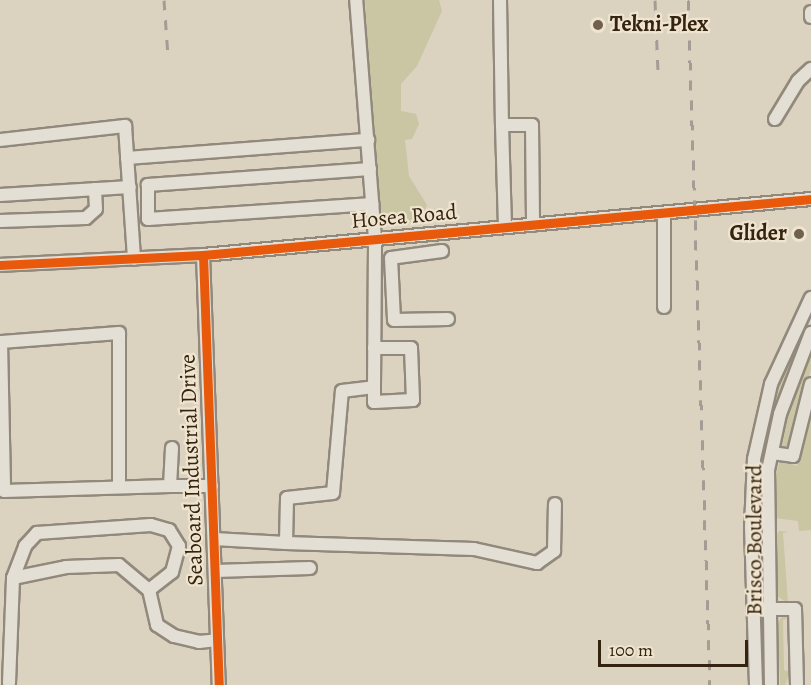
<!DOCTYPE html>
<html>
<head>
<meta charset="utf-8">
<style>
  body { margin:0 }
  #map { position:relative; width:811px; height:685px; overflow:hidden; background:#dcd2c0; font-family:Alegreya,serif }
  div>[style] { position:absolute }
  .green>* { inset:0; background:#cac5a2 }
  .roads { filter:drop-shadow(2px 0 #91897c) drop-shadow(-2px 0 #91897c) drop-shadow(0 2px #91897c) drop-shadow(0 -2px #91897c) }
  .minor>* { height:12px; margin:-6px; padding:0 6px; transform-origin:6px; border-radius:6px; background:#e4dfd5 }
  .rail>* { height:3px; margin-top:-1.5px; transform-origin:0; background:repeating-linear-gradient(90deg,#a39d95 0 10px,transparent 0 20px) }
  .cycleway>* { height:9px; margin:-4.5px; padding:0 4.5px; transform-origin:4.5px; border-radius:4.5px; background:#e8590c }
  .dots>* { width:16px; height:16px; translate:-50% -50%; box-sizing:border-box; border:3px solid #efe4cf; border-radius:50% }
  span { translate:-50% -50%; white-space:nowrap; text-align:center; line-height:1.15; -webkit-text-stroke:4.5px #efe4cf; paint-order:stroke }
  .poi-label { font-size:22px; color:#34240f; font-weight:700 }
  .left { translate:0 -50%; text-align:left }
  .right { translate:-100% -50%; text-align:right }
  .street-label { font-size:22px; color:#34240f }
  .scale { position:absolute; left:598px; top:640px; width:150px; height:27px; box-sizing:border-box; border:3px solid #34240f; border-top:0; padding-left:8px; font-size:18px; line-height:21px; white-space:nowrap; color:#34240f; -webkit-text-stroke:4px #efe4cf; paint-order:stroke }
</style>
</head>
<body>
<div id="map">
  <div class="green">
    <div style="clip-path:polygon(365px 0,439px 0,442px 11px,417px 66px,401px 84px,401px 111px,416px 114px,419px 124px,412px 139px,405px 140px,409px 176px,427px 205px,418px 223px,383px 220px,377px 209px)"></div>
    <div style="clip-path:polygon(811px 312px,785px 378px,769px 437px,764px 436px,782px 372px)"></div>
    <div style="clip-path:polygon(811px 349px,811px 370px,789px 445px,782px 448px,791px 399px)"></div>
    <div style="clip-path:polygon(811px 403px,811px 530px,799px 531px,798px 521px,775px 518px,776px 475px,780px 460px,797px 466px)"></div>
    <div style="clip-path:polygon(779px 531px,789px 532px,783px 533px,788px 603px,777px 596px,775px 537px)"></div>
    <div style="clip-path:polygon(782px 616px,789px 618px,783px 620px,784px 670px,790px 672px,785px 685px,780px 685px,778px 623px)"></div>
  </div>
  <div class="roads">
    <div class="minor">
      <div style="left:500px;top:0;width:125px;rotate:89.1deg"></div>
      <div style="left:502px;top:125px;width:30px"></div>
      <div style="left:532px;top:125px;width:100px;rotate:89.4deg"></div>
      <div style="left:811px;top:12px;width:5px;rotate:90deg"></div>
      <div style="left:775px;top:119px;width:44px;rotate:-58.8deg"></div>
      <div style="left:798px;top:81px;width:18px;rotate:-43deg"></div>
      <div style="left:502px;top:125px;width:102px;rotate:88.3deg"></div>
      <div style="left:0;top:140px;width:126px;rotate:-6.4deg"></div>
      <div style="left:125px;top:126px;width:133px;rotate:86.1deg"></div>
      <div style="left:127px;top:158px;width:242px;rotate:-4.3deg"></div>
      <div style="left:370px;top:169px;width:223px;rotate:175.9deg"></div>
      <div style="left:148px;top:185px;width:34px;rotate:90deg"></div>
      <div style="left:148px;top:219px;width:225px;rotate:-3.8deg"></div>
      <div style="left:0;top:195px;width:130px;rotate:-3.5deg"></div>
      <div style="left:664px;top:213px;width:94px;rotate:90deg"></div>
      <div style="left:0;top:221px;width:86px;rotate:-2deg"></div>
      <div style="left:86px;top:218px;width:13px;rotate:-42deg"></div>
      <div style="left:96px;top:209px;width:20px;rotate:-93deg"></div>
      <div style="left:442px;top:251px;width:51px;rotate:172.2deg"></div>
      <div style="left:391px;top:258px;width:62px;rotate:87.2deg"></div>
      <div style="left:394px;top:320px;width:54px;rotate:-1.1deg"></div>
      <div style="left:203px;top:255px;width:430px;rotate:87.9deg"></div>
      <div style="left:0;top:265px;width:203px;rotate:-2.8deg"></div>
      <div style="left:203px;top:255px;width:611px;rotate:-5.26deg"></div>
      <div style="left:374px;top:387px;width:15px;rotate:90deg"></div>
      <div style="left:374px;top:402px;width:39px;rotate:-3deg"></div>
      <div style="left:413px;top:400px;width:52px;rotate:-92.2deg"></div>
      <div style="left:411px;top:348px;width:37px;rotate:180deg"></div>
      <div style="left:172px;top:448px;width:38px;rotate:93deg"></div>
      <div style="left:170px;top:486px;width:42px"></div>
      <div style="left:772px;top:453px;width:21px;rotate:8deg"></div>
      <div style="left:793px;top:456px;width:74px;rotate:-76deg"></div>
      <div style="left:119px;top:487px;width:154px;rotate:-90deg"></div>
      <div style="left:119px;top:333px;width:118px;rotate:175.6deg"></div>
      <div style="left:1px;top:342px;width:149px;rotate:88.8deg"></div>
      <div style="left:4px;top:491px;width:166px;rotate:-1.7deg"></div>
      <div style="left:214px;top:539px;width:72px;rotate:3.2deg"></div>
      <div style="left:286px;top:543px;width:45px;rotate:-88.7deg"></div>
      <div style="left:287px;top:498px;width:46px;rotate:-6.2deg"></div>
      <div style="left:333px;top:493px;width:102px;rotate:-85deg"></div>
      <div style="left:342px;top:391px;width:32px;rotate:-7deg"></div>
      <div style="left:374px;top:387px;width:148px;rotate:-89.6deg"></div>
      <div style="left:375px;top:239px;width:240px;rotate:-94.5deg"></div>
      <div style="left:286px;top:543px;width:188px;rotate:1.8deg"></div>
      <div style="left:474px;top:549px;width:65px;rotate:12.5deg"></div>
      <div style="left:537px;top:563px;width:21px;rotate:-35deg"></div>
      <div style="left:554px;top:551px;width:47px;rotate:-88.8deg"></div>
      <div style="left:215px;top:571px;width:95px;rotate:-1.8deg"></div>
      <div style="left:13px;top:578px;width:54px;rotate:-11.7deg"></div>
      <div style="left:66px;top:567px;width:53px;rotate:-2.2deg"></div>
      <div style="left:119px;top:565px;width:39px;rotate:40deg"></div>
      <div style="left:761px;top:609px;width:34px"></div>
      <div style="left:795px;top:609px;width:76px;rotate:88.5deg"></div>
      <div style="left:9px;top:683px;width:105px;rotate:-87.8deg"></div>
      <div style="left:13px;top:578px;width:34px;rotate:-69deg"></div>
      <div style="left:25px;top:546px;width:18px;rotate:-47deg"></div>
      <div style="left:37px;top:533px;width:114px;rotate:-4deg"></div>
      <div style="left:151px;top:525px;width:19px;rotate:16deg"></div>
      <div style="left:169px;top:530px;width:19px;rotate:58deg"></div>
      <div style="left:179px;top:546px;width:27px;rotate:105deg"></div>
      <div style="left:172px;top:572px;width:29px;rotate:142deg"></div>
      <div style="left:149px;top:590px;width:36px;rotate:77deg"></div>
      <div style="left:157px;top:625px;width:20px;rotate:33deg"></div>
      <div style="left:174px;top:636px;width:26px;rotate:13deg"></div>
      <div style="left:199px;top:642px;width:18px;rotate:-6deg"></div>
      <div style="left:756px;top:685px;width:158px;rotate:-91.8deg"></div>
      <div style="left:751px;top:527px;width:68px;rotate:-87.5deg"></div>
      <div style="left:754px;top:459px;width:77px;rotate:-77.2deg"></div>
      <div style="left:771px;top:384px;width:95px;rotate:-65.1deg"></div>
      <div style="left:771px;top:685px;width:215px;rotate:-90.8deg"></div>
      <div style="left:768px;top:470px;width:57px;rotate:-77.9deg"></div>
      <div style="left:780px;top:414px;width:87px;rotate:-69.1deg"></div>
    </div>
  </div>
  <div class="rail">
    <div style="left:164px;top:0;width:56px;rotate:85.9deg"></div>
    <div style="left:655px;top:0;width:73px;rotate:87.6deg"></div>
    <div style="left:688px;top:0;width:685px;rotate:88.16deg"></div>
  </div>
  <div class="cycleway">
    <div style="left:203px;top:255px;width:430px;rotate:87.9deg"></div>
    <div style="left:0;top:265px;width:203px;rotate:-2.8deg"></div>
    <div style="left:203px;top:255px;width:611px;rotate:-5.26deg"></div>
  </div>
  <div class="dots">
    <div style="left:598px;top:25px;background:#6f614d"></div>
    <div style="left:799px;top:234px;background:#6f614d"></div>
  </div>
  <div class="poi-label">
    <span class="left" style="left:610px;top:25px">Tekni-Plex</span>
    <span class="right" style="left:787px;top:234px">Glider</span>
  </div>
  <div class="street-label">
    <span style="left:404px;top:217px;rotate:-5deg">Hosea Road</span>
    <span style="left:192px;top:470px;rotate:-92deg">Seaboard Industrial Drive</span>
    <span style="left:755px;top:540px;rotate:-90deg">Brisco Boulevard</span>
  </div>
  <div class="scale">100 m</div>
</div>
</body>
</html>
